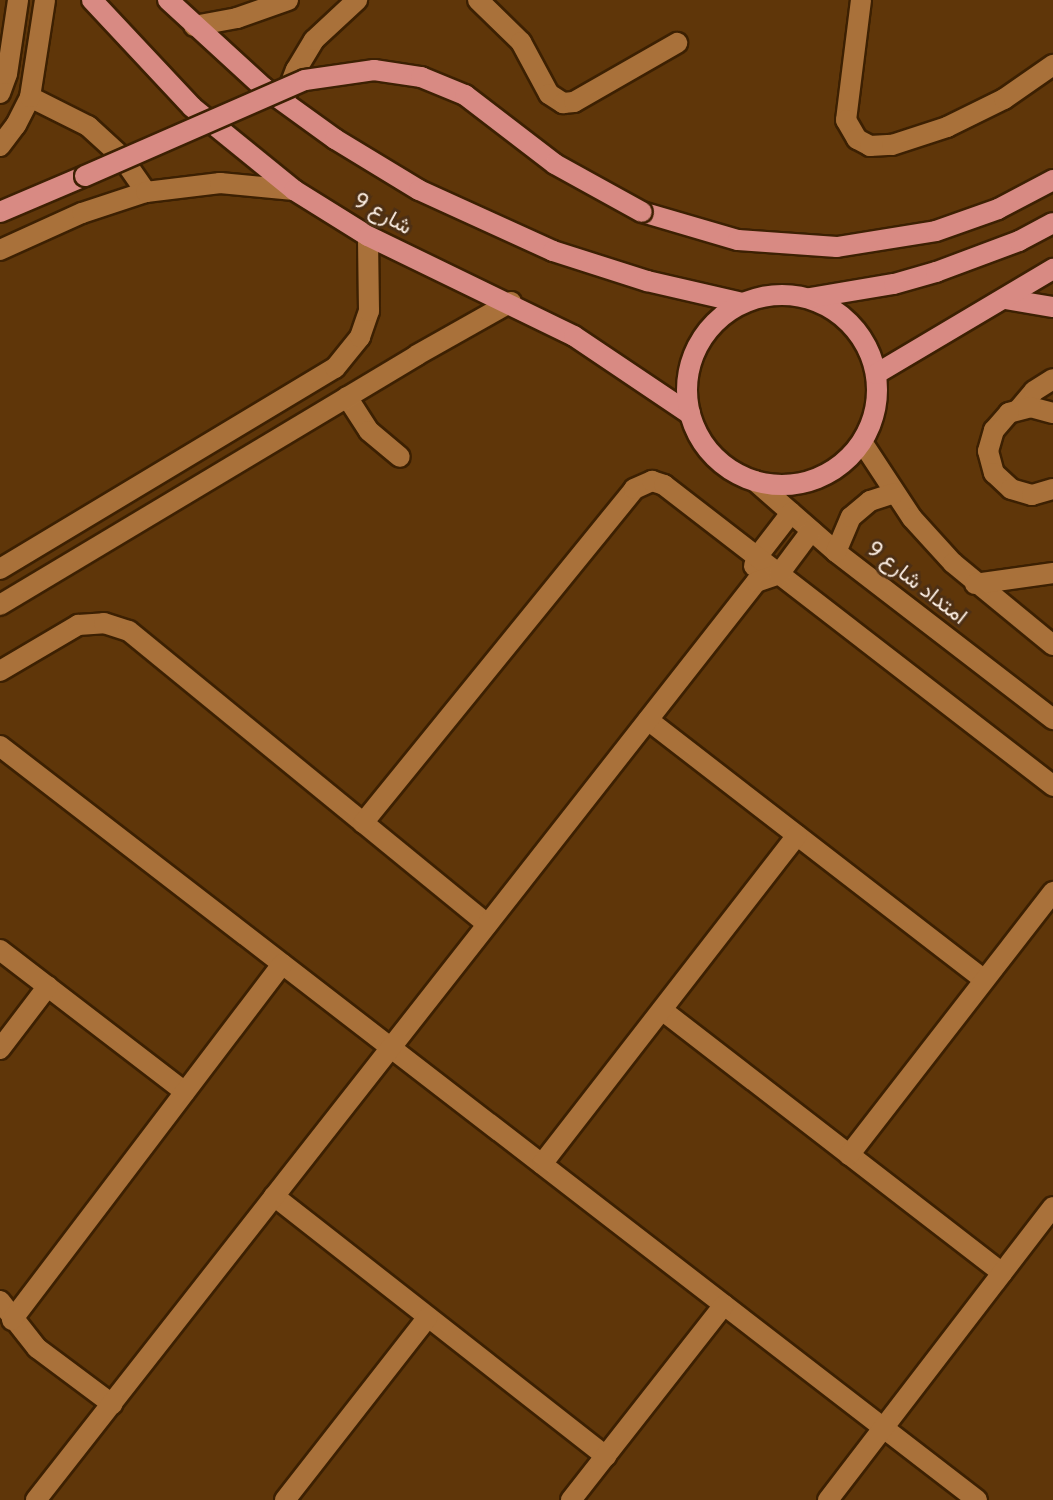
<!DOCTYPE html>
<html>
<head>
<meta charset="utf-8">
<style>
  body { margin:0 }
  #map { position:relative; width:1053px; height:1500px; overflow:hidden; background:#5f3609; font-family:Overpass,Vazirmatn,sans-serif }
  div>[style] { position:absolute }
  .roads { filter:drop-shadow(2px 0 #3c2002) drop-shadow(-2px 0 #3c2002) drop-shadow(0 2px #3c2002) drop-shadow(0 -2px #3c2002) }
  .minor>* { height:20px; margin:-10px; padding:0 10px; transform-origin:10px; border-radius:10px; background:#a9713a }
  .major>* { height:20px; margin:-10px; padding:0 10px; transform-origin:10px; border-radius:10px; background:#d88a83 }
  .major>.ring { margin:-10px; padding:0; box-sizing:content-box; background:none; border:20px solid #d88a83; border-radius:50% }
  .bridges { filter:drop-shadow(2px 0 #3c2002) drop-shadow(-2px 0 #3c2002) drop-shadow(0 2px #3c2002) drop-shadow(0 -2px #3c2002) }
  .major-bridge>* { height:20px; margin:-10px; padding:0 10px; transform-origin:10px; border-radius:10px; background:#d88a83 }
  span { translate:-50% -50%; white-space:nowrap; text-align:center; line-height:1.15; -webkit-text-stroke:6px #4d2f13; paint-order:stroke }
  .street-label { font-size:22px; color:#fcefe4 }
</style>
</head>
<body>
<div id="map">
  <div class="roads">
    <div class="minor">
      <div style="left:478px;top:0;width:60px;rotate:44.3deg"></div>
      <div style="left:521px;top:42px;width:59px;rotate:61.7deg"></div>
      <div style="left:549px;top:94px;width:17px;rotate:33deg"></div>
      <div style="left:563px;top:103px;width:11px;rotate:-5deg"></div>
      <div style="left:574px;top:102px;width:119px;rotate:-29.8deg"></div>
      <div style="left:861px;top:0;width:121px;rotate:97.1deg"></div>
      <div style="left:846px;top:120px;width:22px;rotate:60deg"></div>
      <div style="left:857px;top:139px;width:15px;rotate:28deg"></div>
      <div style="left:870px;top:146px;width:22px;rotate:-3deg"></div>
      <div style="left:892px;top:145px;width:58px;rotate:-18.1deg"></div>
      <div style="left:947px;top:127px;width:64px;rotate:-26.2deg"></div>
      <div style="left:1004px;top:99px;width:60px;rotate:-34.8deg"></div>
      <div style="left:194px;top:26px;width:44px;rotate:-10.5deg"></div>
      <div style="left:237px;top:18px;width:54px;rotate:-19.4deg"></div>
      <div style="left:0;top:93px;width:20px;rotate:-70deg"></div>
      <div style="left:7px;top:74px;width:75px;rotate:-81.5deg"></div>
      <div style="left:30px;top:97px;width:65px;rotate:26.6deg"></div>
      <div style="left:88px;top:126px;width:45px;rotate:42.3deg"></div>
      <div style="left:121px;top:156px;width:44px;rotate:55.2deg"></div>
      <div style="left:285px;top:98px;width:30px;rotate:-69deg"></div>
      <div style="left:296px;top:70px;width:35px;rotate:-59deg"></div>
      <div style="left:314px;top:40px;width:59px;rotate:-42.9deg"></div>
      <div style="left:0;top:146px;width:26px;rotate:-53deg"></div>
      <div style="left:16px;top:125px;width:31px;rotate:-63deg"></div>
      <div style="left:30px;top:97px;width:98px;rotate:-81.2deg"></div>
      <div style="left:0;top:250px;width:90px;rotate:-24.3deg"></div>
      <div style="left:82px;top:213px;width:67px;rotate:-18.2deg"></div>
      <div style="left:146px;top:192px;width:75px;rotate:-6.9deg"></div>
      <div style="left:220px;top:183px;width:74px;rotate:5.4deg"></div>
      <div style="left:347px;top:397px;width:40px;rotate:57.1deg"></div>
      <div style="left:369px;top:431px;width:40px;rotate:40deg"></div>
      <div style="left:1019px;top:409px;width:23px;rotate:-50deg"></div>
      <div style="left:1034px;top:391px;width:22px;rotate:-32deg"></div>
      <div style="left:1053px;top:413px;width:23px;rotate:-165deg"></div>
      <div style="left:1031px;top:407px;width:23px;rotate:165deg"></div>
      <div style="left:1009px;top:413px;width:23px;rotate:131deg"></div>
      <div style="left:994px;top:430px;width:22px;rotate:106deg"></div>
      <div style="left:988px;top:451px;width:23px;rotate:75deg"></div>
      <div style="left:994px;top:473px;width:23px;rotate:43deg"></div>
      <div style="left:1011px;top:489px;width:22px;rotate:16deg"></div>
      <div style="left:1032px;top:495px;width:22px;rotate:-16deg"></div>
      <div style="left:862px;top:442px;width:91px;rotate:56.7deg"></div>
      <div style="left:912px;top:518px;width:61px;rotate:47.7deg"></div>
      <div style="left:953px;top:563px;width:129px;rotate:39.4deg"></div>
      <div style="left:755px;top:481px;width:108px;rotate:41.2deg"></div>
      <div style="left:836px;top:552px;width:274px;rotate:37.6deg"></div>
      <div style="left:836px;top:552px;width:38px;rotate:-67deg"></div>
      <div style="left:851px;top:517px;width:25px;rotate:-40deg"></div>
      <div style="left:870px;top:501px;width:25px;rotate:-18deg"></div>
      <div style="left:754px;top:566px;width:9px;rotate:-72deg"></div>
      <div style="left:757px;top:557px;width:56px;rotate:-52.3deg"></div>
      <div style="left:0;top:569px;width:391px;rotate:-31deg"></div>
      <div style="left:335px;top:368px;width:40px;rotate:-51deg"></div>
      <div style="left:360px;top:337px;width:28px;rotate:-71deg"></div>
      <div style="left:369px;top:311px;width:75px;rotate:-90.8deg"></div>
      <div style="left:975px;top:584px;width:79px;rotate:-8deg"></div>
      <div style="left:0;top:605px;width:486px;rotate:-30.9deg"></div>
      <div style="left:417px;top:355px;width:108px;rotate:-29.4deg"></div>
      <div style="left:0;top:671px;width:91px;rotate:-30.5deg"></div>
      <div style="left:78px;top:625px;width:26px;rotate:-4deg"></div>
      <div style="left:104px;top:623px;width:26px;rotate:18deg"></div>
      <div style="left:129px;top:631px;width:463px;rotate:39.3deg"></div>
      <div style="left:648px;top:720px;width:425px;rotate:37.7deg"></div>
      <div style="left:0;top:746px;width:1234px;rotate:37.66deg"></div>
      <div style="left:363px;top:823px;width:430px;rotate:-50.9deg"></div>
      <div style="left:634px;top:489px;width:20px;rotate:-24deg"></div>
      <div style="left:652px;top:481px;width:13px;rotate:18deg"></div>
      <div style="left:664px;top:485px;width:492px;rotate:37.7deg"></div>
      <div style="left:0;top:950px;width:233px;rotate:37.5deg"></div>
      <div style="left:662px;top:1010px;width:430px;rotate:37.7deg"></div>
      <div style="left:0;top:1049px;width:79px;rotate:-52.7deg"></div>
      <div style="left:849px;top:1155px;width:333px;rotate:-52.2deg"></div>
      <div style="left:542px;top:1164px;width:416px;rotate:-52.2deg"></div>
      <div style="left:274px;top:1196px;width:422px;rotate:38.1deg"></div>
      <div style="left:0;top:1301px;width:60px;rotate:51.8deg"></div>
      <div style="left:37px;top:1348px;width:94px;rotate:36.7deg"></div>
      <div style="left:12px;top:1320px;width:447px;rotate:-52.8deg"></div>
      <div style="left:36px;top:1500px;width:1167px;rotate:-51.89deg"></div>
      <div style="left:756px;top:582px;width:24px;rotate:-19deg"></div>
      <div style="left:779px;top:574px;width:54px;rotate:-53.3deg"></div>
      <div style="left:285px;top:1500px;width:232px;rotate:-52deg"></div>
      <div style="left:571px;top:1500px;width:248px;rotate:-51.9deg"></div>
      <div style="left:828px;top:1500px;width:369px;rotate:-52.5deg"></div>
    </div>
    <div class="major">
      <div style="left:92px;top:0;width:146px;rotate:46.9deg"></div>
      <div style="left:192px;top:107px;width:132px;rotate:39.1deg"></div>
      <div style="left:294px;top:190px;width:87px;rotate:31.9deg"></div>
      <div style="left:368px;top:236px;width:229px;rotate:25.9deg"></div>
      <div style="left:574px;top:336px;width:140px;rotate:33.9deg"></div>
      <div style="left:168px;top:0;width:129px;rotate:42.5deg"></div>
      <div style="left:263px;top:87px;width:89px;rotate:35.8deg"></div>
      <div style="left:335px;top:139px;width:98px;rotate:31.3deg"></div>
      <div style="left:419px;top:190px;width:147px;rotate:24.5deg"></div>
      <div style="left:553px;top:251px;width:99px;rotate:17.7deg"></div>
      <div style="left:647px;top:281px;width:98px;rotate:12.9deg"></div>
      <div style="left:0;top:212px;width:92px;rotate:-23deg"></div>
      <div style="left:642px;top:212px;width:100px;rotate:16.3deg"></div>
      <div style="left:738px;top:240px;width:99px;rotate:4deg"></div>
      <div style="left:837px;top:247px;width:100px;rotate:-9.2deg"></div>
      <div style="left:936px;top:231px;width:66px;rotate:-19.5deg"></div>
      <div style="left:998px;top:209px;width:62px;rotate:-27.8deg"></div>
      <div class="ring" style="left:687px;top:295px;width:170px;height:170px"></div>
      <div style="left:810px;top:298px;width:85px;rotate:-9.5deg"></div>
      <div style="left:894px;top:284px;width:44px;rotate:-15.9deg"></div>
      <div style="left:936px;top:272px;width:89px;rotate:-20.5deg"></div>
      <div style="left:1019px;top:241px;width:38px;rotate:-28deg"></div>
      <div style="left:1005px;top:299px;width:49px;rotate:9.5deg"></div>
      <div style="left:876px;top:374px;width:206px;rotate:-30.7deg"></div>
    </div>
  </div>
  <div class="bridges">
    <div class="major-bridge">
      <div style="left:85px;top:176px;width:240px;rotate:-23.6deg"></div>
      <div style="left:305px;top:80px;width:70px;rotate:-8.2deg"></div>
      <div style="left:374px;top:70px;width:48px;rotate:8.5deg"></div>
      <div style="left:421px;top:77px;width:48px;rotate:22.2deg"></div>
      <div style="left:465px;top:95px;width:113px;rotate:37.5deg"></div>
      <div style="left:555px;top:164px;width:99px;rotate:28.9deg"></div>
    </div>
  </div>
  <div class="street-label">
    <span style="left:382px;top:215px;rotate:29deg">شارع 9</span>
    <span style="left:916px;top:584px;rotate:38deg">امتداد شارع 9</span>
  </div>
</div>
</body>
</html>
